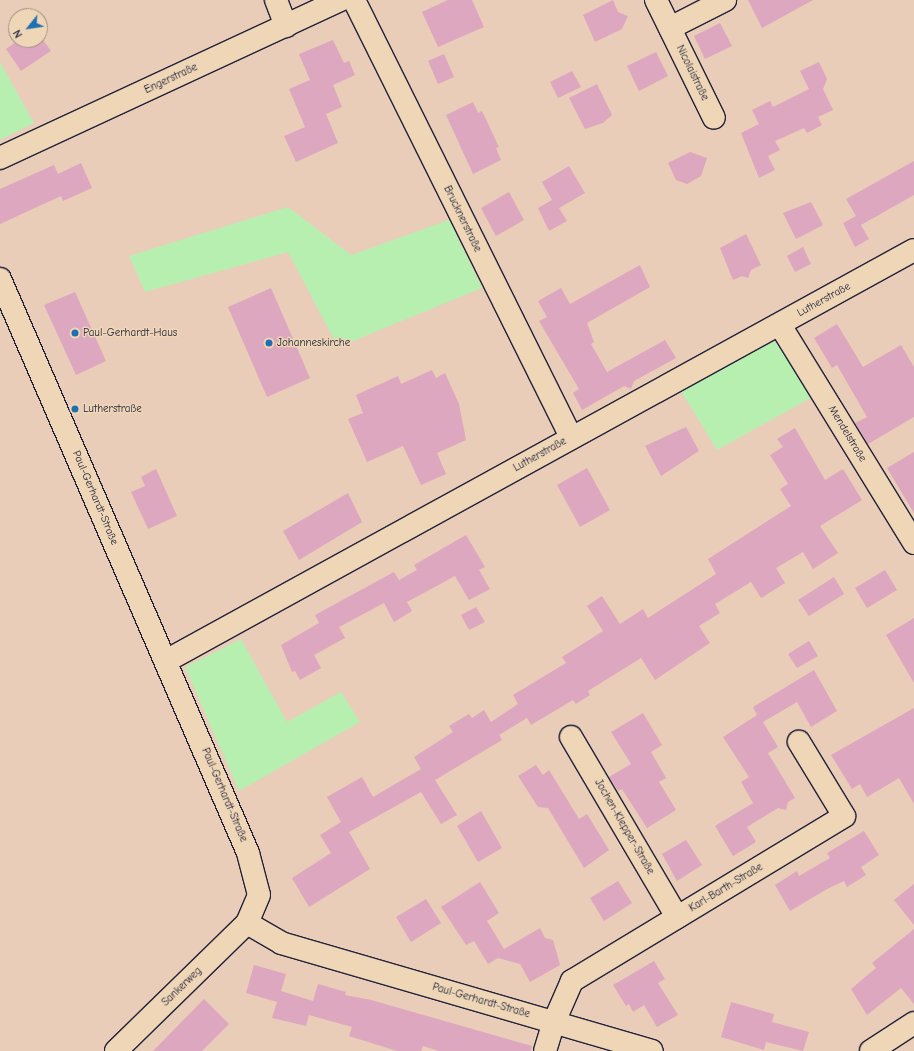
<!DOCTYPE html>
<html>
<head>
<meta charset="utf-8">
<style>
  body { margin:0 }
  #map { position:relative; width:914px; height:1051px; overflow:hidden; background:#eacdb8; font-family:"Comic Neue",sans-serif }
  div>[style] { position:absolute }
  .green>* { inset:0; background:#b7efb1 }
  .building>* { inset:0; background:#dca7bf }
  .roads { filter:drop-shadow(1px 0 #22223b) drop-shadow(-1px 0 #22223b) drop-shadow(0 1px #22223b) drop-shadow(0 -1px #22223b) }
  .street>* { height:22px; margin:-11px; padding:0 11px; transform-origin:11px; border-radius:11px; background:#eed6b6 }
  .secondary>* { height:22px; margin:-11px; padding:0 11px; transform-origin:11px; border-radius:11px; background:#eed6b6 }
  .dots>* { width:11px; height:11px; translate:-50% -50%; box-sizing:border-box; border:2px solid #eed6b6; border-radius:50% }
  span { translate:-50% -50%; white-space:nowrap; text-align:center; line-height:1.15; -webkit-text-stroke:3px #eed6b6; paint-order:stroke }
  .street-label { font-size:11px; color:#22223b }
  .poi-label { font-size:11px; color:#22223b }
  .left { translate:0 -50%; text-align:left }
  .north { position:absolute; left:8px; top:8px; width:40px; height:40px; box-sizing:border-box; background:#eed6b6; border:1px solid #9c8e85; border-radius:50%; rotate:240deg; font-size:11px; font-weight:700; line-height:16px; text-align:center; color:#22223b }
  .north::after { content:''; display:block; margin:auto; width:14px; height:18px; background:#1f6fb2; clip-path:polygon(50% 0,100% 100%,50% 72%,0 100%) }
</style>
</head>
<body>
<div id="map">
  <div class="green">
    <div style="clip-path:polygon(0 62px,34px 123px,0 140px)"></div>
    <div style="clip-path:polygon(288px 207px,351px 255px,449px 220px,482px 288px,338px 347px,288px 252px,145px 292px,129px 256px)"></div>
    <div style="clip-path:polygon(770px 341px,780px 344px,814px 396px,717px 450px,681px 391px)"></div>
    <div style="clip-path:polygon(241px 639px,287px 722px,341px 692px,360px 722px,239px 791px,185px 667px)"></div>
  </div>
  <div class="building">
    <div style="clip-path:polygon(448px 0,472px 0,484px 27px,438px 47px,422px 12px)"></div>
    <div style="clip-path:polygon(613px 0,618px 12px,628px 16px,622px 29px,595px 42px,583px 15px)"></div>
    <div style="clip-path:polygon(748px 0,813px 0,762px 28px)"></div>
    <div style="clip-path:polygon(720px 23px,732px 46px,705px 59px,694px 36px)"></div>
    <div style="clip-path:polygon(19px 40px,43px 40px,51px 51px,21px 71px,6px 49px)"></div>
    <div style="clip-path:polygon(333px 40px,344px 63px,349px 61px,355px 75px,333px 85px,342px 107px,326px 114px,338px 143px,296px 162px,284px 136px,305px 127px,289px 89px,310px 80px,299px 54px)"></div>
    <div style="clip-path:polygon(656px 52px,668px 76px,639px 91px,627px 66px)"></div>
    <div style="clip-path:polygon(444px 54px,454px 77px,438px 84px,428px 61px)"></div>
    <div style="clip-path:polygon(819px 62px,827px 79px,823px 89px,833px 110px,818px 117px,822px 125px,807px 133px,804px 128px,775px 141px,780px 150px,768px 156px,775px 170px,759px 178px,741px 133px,759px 124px,752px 110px,770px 101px,773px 107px,809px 89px,800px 71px)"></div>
    <div style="clip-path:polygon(572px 71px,581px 87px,558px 98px,550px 82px)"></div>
    <div style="clip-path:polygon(597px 84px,612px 115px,603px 123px,585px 129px,569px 98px)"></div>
    <div style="clip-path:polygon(473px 102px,478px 113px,482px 111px,499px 147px,496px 148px,501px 160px,473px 174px,446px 115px)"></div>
    <div style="clip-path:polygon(690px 152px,707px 158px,701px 176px,687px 184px,676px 180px,668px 163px)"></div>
    <div style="clip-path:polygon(914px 161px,914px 195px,861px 225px,869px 239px,855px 247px,843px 223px,856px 216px,846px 199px)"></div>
    <div style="clip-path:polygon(81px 163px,92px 188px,63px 201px,61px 196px,0 224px,0 189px,54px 165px,58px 174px)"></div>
    <div style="clip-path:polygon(569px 166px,585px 193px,559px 208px,567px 221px,549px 231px,538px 208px,552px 200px,542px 182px)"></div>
    <div style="clip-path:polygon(509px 192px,524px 220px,496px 236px,481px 208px)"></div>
    <div style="clip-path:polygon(811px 202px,823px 225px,796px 239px,783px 213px)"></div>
    <div style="clip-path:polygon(746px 234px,761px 265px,751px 270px,748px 278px,742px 276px,733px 280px,720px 248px)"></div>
    <div style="clip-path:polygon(803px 247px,811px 264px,795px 272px,787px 256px)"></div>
    <div style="clip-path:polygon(640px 265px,650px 287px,587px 323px,594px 342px,591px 344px,607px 372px,665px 340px,676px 358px,634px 381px,631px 389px,624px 386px,582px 410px,573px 393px,579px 389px,539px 321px,547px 317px,538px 301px,561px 288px,570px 304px)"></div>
    <div style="clip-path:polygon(271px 288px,310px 378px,267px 397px,228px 307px)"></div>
    <div style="clip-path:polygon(75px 292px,106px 361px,76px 375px,44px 305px)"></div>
    <div style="clip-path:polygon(837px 324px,863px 367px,901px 345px,914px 367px,914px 417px,868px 444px,855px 423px,867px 417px,837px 365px,832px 368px,814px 338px)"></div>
    <div style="clip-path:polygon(432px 370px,436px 378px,445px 373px,459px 404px,466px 440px,437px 453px,446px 474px,421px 485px,403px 446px,367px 462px,348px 419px,363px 413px,356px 395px,398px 376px,401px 384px)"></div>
    <div style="clip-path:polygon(686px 427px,699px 451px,661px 476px,645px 446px)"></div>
    <div style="clip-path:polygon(795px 428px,825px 480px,843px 469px,862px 500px,820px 526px,838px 553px,813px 569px,803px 552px,776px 568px,785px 583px,761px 598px,751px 582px,715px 604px,720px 613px,699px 626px,710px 643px,655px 680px,641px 658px,588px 691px,590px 695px,576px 704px,573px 700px,531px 725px,527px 718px,499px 735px,502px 740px,435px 780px,457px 815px,441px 824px,421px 792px,349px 832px,370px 869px,309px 907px,292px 878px,331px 853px,320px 835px,341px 822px,327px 797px,362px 777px,373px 797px,421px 769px,414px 757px,453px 732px,449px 726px,469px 714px,472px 718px,484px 710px,491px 722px,518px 704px,513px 695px,566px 663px,562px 657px,603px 631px,587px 606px,602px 596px,620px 624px,643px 609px,648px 618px,716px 574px,708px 559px,791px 506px,780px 489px,788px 484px,770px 455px,783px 447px,777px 439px)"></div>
    <div style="clip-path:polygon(914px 452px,914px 513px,887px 468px)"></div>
    <div style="clip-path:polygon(587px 468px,610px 510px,580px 527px,557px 485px)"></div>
    <div style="clip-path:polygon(156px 469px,177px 516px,148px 529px,131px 492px,145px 486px,141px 477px)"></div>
    <div style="clip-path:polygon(348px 493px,362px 522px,299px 560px,283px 531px)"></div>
    <div style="clip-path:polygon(466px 535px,485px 567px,479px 570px,490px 589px,469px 600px,455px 576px,407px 602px,412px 611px,394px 622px,384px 603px,339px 627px,345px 638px,314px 655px,321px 668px,300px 680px,295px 671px,292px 672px,281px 645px,319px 623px,315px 615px,394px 572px,399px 580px,417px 570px,414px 565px)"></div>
    <div style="clip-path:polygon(885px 570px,897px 590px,867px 608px,855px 588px)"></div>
    <div style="clip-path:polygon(834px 577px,844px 594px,809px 616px,798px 600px)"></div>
    <div style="clip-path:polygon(476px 607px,485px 622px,469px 630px,461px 615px)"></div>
    <div style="clip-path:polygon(914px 618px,914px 683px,886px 635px)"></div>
    <div style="clip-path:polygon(809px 641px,818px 656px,797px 668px,788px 654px)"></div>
    <div style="clip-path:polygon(814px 670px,837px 711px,811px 727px,797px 702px,763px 722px,778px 747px,768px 753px,795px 798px,788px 802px,786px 810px,778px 808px,747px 827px,756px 842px,733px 856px,715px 826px,753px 803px,741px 782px,749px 777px,723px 737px,757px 715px,753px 707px)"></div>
    <div style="clip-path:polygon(914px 708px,914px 804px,899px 778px,867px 797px,860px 784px,852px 789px,831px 755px)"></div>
    <div style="clip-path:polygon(643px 713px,662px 745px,651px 752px,666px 778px,659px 782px,676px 810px,647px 828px,622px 789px,618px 791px,609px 777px,631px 764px,611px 732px)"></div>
    <div style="clip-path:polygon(536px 765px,543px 775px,549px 770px,579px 819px,587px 814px,609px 850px,584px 868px,548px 808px,538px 807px,518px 776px)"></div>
    <div style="clip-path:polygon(481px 811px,502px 848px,478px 862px,457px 826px)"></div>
    <div style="clip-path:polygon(864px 831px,879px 855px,861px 867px,866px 875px,847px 887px,844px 881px,827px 889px,790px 911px,775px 885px,797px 871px,799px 876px,830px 858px,827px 853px)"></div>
    <div style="clip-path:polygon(686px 840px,702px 865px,677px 881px,662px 854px)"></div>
    <div style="clip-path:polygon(618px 881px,632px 903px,604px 921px,590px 898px)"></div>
    <div style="clip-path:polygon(480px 882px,499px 913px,487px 921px,504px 949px,540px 928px,545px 938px,553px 940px,560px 965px,530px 982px,520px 964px,498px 958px,488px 964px,474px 941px,466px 945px,441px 907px)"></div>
    <div style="clip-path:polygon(914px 884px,914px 925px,894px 900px)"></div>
    <div style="clip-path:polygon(426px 899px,441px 923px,411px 942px,396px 917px)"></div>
    <div style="clip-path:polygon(914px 929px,914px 1004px,901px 988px,867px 1015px,851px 989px,876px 968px,872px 963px)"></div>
    <div style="clip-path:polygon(654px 961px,665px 979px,658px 983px,678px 1015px,657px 1027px,644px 1005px,633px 1012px,629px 1004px,626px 1006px,613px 985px)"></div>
    <div style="clip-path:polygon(254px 965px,286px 974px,281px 991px,313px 1001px,318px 984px,346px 992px,345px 995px,371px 1000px,532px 1046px,531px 1051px,439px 1051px,423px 1046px,421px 1051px,397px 1051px,349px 1036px,352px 1027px,309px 1015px,306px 1026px,272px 1018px,277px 1002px,246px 993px)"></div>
    <div style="clip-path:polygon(204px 999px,229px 1024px,202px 1051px,153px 1051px)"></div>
    <div style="clip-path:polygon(731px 1002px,774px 1014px,772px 1022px,809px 1032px,803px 1051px,766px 1042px,764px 1050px,721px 1037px)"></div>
  </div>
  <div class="roads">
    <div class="street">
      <div style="left:276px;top:0;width:28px;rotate:69deg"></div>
      <div style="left:354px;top:0;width:488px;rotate:63.6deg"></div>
      <div style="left:656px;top:0;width:131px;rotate:63.8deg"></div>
      <div style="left:670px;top:28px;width:62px;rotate:-27deg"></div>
      <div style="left:0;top:279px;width:625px;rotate:66.63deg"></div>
      <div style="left:248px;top:853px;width:43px;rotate:75.3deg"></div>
      <div style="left:259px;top:895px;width:30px;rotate:113deg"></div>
      <div style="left:247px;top:923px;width:183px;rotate:135.7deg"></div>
      <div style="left:780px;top:325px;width:256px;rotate:58.4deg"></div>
      <div style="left:166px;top:661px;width:853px;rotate:-28.79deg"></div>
      <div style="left:571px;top:737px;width:209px;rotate:59.5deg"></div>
      <div style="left:247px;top:923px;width:39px;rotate:30deg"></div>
      <div style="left:281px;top:943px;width:386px;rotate:16.2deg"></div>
      <div style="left:545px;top:1051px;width:30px;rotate:-73deg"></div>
      <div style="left:554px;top:1022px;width:45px;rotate:-66.3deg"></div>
      <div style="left:572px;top:981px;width:318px;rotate:-31.2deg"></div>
      <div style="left:844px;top:816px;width:87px;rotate:-121.3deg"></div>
      <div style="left:871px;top:1051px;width:51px;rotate:-33.1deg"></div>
    </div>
    <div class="secondary">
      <div style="left:0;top:158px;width:376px;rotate:-24.9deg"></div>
    </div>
  </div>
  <div class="dots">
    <div style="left:75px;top:333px;background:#1f6fb2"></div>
    <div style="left:269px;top:343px;background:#1f6fb2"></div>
    <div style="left:75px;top:409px;background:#1f6fb2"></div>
  </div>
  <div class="street-label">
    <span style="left:692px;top:73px;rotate:64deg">Nicolaistraße</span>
    <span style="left:171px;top:79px;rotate:-25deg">Engerstraße</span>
    <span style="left:462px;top:219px;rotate:64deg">Brucknerstraße</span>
    <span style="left:824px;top:300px;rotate:-29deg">Lutherstraße</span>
    <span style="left:847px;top:434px;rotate:59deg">Mendelstraße</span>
    <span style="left:540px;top:455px;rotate:-29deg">Lutherstraße</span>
    <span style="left:95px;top:498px;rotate:67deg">Paul-Gerhardt-Straße</span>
    <span style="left:224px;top:795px;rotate:67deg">Paul-Gerhardt-Straße</span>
    <span style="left:624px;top:827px;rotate:60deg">Jochen-Klepper-Straße</span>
    <span style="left:726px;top:888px;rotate:-31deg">Karl-Barth-Straße</span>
    <span style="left:182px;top:987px;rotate:-44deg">Sankerweg</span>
    <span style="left:481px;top:1001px;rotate:16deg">Paul-Gerhardt-Straße</span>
  </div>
  <div class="poi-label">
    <span class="left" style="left:83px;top:333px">Paul-Gerhardt-Haus</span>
    <span class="left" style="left:277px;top:343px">Johanneskirche</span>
    <span class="left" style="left:83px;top:409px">Lutherstraße</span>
  </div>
  <div class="north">N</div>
</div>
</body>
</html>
